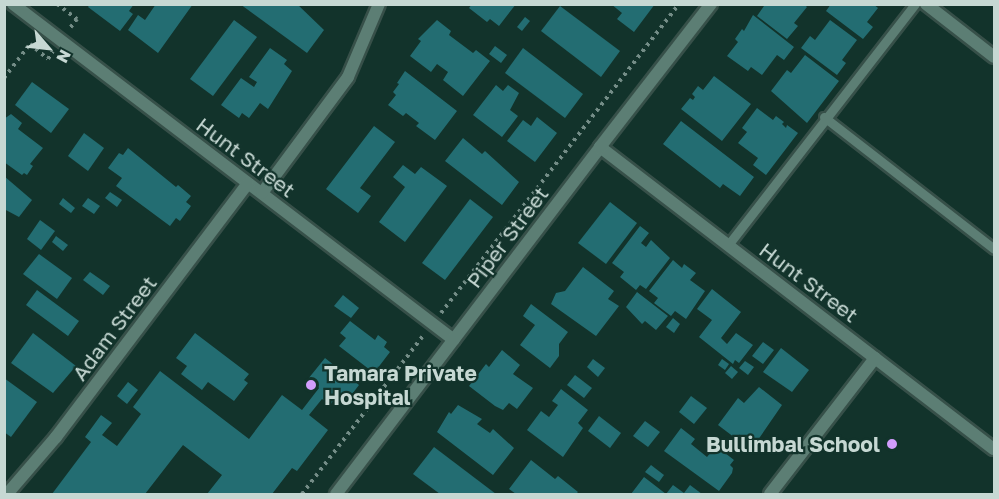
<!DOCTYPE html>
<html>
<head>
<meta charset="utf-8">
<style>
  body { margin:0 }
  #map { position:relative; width:999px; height:499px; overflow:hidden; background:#12332b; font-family:"Golos Text",sans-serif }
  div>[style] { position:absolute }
  .building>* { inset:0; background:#236d72 }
  .path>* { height:4px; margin-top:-2px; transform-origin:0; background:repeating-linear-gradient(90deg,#748d87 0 3px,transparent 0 7.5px) }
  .roads { filter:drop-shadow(2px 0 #375049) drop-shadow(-2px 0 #375049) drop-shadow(0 2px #375049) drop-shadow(0 -2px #375049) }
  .lane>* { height:9px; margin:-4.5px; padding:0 4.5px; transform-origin:4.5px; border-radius:4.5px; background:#5c7e74 }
  .street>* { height:12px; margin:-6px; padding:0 6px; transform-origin:6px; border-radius:6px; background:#5c7e74 }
  .dots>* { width:16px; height:16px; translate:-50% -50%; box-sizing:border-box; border:3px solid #12332b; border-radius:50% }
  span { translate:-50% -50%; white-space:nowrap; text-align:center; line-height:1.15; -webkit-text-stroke:4.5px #12332b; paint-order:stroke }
  .street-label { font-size:21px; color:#c6d8d3 }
  .poi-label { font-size:21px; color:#c6d8d3; font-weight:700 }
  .left { translate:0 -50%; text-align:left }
  .right { translate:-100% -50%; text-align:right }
  .frame { position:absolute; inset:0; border:6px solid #c6d8d3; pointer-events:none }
  .north { position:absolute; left:18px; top:18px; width:60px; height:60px; -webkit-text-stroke:4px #12332b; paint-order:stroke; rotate:118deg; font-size:16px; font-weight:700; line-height:24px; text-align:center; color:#c6d8d3 }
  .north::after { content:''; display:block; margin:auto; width:21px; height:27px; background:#c6d8d3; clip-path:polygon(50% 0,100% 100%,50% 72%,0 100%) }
</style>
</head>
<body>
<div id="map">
  <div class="building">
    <div style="clip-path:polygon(90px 4px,134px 4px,129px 11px,133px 14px,120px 31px,88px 7px)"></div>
    <div style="clip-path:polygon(156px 4px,193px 4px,158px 53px,128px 30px,138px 15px,145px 20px)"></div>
    <div style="clip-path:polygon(240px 4px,297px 4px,324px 30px,307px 53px)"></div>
    <div style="clip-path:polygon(472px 4px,516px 4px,499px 26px,490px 19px,487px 22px,469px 8px)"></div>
    <div style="clip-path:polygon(611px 4px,655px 4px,634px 32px,617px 19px,622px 13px)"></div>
    <div style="clip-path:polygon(763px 4px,804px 4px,807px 7px,794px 23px,798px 26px,787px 39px,757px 16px,764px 6px)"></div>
    <div style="clip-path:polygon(831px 4px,873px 4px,878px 8px,867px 22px,873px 27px,863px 39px,826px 11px)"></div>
    <div style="clip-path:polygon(560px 6px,620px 51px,601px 77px,541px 31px)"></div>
    <div style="clip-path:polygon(753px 15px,794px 47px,784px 60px,777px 55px,762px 75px,751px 67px,748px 71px,727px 56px,738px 42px,735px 39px,742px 29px,744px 31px)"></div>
    <div style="clip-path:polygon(525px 17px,530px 21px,522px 31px,517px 27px)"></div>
    <div style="clip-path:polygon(234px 20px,257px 37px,213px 96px,190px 79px)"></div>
    <div style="clip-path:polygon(437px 20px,451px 31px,449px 35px,473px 53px,476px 50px,490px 61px,463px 96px,443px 80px,448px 72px,437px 64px,431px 72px,410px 56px,421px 41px,418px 39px)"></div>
    <div style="clip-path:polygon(830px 20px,857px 40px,842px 60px,846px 63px,837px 75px,801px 48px,810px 36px,815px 40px)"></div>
    <div style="clip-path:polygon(495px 46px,507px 55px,501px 63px,489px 54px)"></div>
    <div style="clip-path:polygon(270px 48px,287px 60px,284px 64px,292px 71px,268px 109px,260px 103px,249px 118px,242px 113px,239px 118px,221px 105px,241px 78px,254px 87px,257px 82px,249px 77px)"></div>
    <div style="clip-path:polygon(523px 48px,583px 94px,565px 118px,505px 73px)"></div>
    <div style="clip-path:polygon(805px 55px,839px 81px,807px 123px,771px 91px,787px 70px,791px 73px)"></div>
    <div style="clip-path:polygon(405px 71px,457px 111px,435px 140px,416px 126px,419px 123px,406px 113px,403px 116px,388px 105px,396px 95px,393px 92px,399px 84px,397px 83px)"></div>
    <div style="clip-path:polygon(714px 76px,751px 104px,722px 141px,681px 109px,690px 98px,693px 100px,695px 97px,692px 94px,698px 86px,703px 90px)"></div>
    <div style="clip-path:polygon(32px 82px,69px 109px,51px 133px,15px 105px)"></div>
    <div style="clip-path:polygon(496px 85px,503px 91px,508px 85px,519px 93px,510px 110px,518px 116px,502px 137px,473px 115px)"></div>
    <div style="clip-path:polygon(757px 108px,773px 120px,776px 116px,784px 122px,782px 124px,786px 128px,787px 125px,798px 133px,766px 175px,753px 165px,758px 158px,738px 143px,747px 132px,742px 128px)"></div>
    <div style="clip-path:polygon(11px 114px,22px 123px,18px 129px,43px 148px,30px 164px,33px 166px,27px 175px,24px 173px,22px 175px,4px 162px,4px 119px)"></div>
    <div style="clip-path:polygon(537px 117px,557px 133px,535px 162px,507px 141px,523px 120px,531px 126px)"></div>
    <div style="clip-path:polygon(681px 121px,754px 177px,740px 196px,723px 184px,720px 188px,663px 144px)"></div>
    <div style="clip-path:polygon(374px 126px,395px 142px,360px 188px,371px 196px,358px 213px,326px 189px)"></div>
    <div style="clip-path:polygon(84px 133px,104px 148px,88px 171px,68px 156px)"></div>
    <div style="clip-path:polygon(463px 138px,482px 154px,485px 151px,519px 182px,502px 205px,445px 161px)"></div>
    <div style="clip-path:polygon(128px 148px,176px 187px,178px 185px,191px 196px,186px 202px,191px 206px,180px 221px,176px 218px,170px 226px,116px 186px,122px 178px,108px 168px,119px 153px,123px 155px)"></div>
    <div style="clip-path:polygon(403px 165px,415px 174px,421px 167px,447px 186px,405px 242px,379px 222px,405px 187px,393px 177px)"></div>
    <div style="clip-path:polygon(4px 176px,32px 200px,19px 217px,4px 209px)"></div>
    <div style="clip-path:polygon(110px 192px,122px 200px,117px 207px,105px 198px)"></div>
    <div style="clip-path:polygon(63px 198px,75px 208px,71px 213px,59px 204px)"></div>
    <div style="clip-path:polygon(88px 198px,100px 206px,94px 214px,82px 206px)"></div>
    <div style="clip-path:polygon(470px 199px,493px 217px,445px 280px,422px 263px)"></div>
    <div style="clip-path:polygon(610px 202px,637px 223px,606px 264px,578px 243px)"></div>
    <div style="clip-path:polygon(40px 220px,55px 231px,41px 250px,27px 239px)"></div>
    <div style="clip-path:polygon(640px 226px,649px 233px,641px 243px,646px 247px,651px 240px,670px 258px,646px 289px,640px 285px,636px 290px,620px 277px,624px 272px,612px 263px)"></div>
    <div style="clip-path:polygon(56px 236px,68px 245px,63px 251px,52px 242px)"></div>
    <div style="clip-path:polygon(39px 254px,72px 278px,57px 299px,23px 274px)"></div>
    <div style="clip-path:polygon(673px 260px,682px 268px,684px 264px,696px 273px,690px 280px,705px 291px,686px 319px,675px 311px,671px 316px,654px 303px,658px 298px,649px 291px)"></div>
    <div style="clip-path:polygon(583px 267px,614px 291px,608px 299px,619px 306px,596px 336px,551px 304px,556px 293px,565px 291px)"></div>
    <div style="clip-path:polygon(90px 272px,110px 286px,103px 295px,83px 280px)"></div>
    <div style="clip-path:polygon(712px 289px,741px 312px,721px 338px,727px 344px,736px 333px,753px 345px,739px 363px,735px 360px,733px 364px,699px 337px,712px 320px,697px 309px)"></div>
    <div style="clip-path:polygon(37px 290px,79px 321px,68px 336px,26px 305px)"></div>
    <div style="clip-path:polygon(637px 292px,668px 316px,656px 330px,645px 321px,642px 324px,626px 307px)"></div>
    <div style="clip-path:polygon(343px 295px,359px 308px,351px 318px,334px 306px)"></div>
    <div style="clip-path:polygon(531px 304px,568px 332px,559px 344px,559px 356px,550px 368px,520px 345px,535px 325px,523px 316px)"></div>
    <div style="clip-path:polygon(673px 318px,680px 324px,674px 333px,666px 327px)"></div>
    <div style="clip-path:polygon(350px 321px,375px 340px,378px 335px,387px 342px,384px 347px,390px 352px,374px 373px,339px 346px,346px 338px,340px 333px)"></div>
    <div style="clip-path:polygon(33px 333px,76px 366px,53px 393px,11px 363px)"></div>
    <div style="clip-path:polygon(195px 333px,249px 374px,244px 380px,248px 383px,234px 401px,208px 382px,202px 390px,181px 374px,187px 366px,176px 358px)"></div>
    <div style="clip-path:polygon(763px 342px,774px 350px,763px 364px,752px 356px)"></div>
    <div style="clip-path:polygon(781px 348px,809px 370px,792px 392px,763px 372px)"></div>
    <div style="clip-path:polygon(502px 350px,520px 365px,513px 374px,533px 388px,517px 409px,509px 403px,503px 410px,495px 406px,469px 386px,486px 364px,489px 367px)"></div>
    <div style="clip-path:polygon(325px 358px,359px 385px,343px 406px,334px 400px,330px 405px,322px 399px,309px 415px,328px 430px,297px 471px,292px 468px,272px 494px,207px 494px,222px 475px,183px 445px,145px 494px,52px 494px,91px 442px,85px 437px,101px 415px,112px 423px,102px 435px,117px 446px,141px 414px,133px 407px,160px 371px,249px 439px,282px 395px,302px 410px,319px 388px,308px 379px)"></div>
    <div style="clip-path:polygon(593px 359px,605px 368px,598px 377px,587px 367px)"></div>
    <div style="clip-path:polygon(722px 359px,729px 364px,725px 370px,718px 365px)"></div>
    <div style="clip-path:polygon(745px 361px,754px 367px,748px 375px,739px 368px)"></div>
    <div style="clip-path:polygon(731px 366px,738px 372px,732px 379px,725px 373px)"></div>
    <div style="clip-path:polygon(575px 375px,592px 388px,584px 398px,567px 385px)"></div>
    <div style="clip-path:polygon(4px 378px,37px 402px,11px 437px,4px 432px)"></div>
    <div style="clip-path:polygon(128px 382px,138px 390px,127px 404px,117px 396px)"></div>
    <div style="clip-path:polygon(759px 387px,782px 405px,751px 450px,718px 425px,738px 398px,744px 403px)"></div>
    <div style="clip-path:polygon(561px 389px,588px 410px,578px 423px,583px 428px,563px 457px,527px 430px,541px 411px,549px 417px,558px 405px,552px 401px)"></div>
    <div style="clip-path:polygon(691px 396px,707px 408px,694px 424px,679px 412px)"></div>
    <div style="clip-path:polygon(458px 405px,482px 419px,477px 424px,490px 433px,493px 429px,514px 448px,493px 475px,437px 432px,449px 412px,451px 414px)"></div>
    <div style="clip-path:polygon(599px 416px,621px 433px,610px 448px,588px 431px)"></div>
    <div style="clip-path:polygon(645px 421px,660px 432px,648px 447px,633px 436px)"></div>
    <div style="clip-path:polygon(681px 428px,695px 439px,691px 444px,707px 457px,716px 446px,734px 460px,730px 465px,733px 468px,732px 473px,719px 491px,664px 451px)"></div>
    <div style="clip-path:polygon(434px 447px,496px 494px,440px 494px,413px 474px)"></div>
    <div style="clip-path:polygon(531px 460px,555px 479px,558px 476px,578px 492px,576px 494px,516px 494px,509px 489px)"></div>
    <div style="clip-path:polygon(651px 465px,664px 475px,659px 482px,645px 472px)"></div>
    <div style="clip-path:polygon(644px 477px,666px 494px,673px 485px,684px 493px,690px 485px,702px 494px,631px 494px)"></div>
  </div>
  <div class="path">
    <div style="left:57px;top:4px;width:25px;rotate:37deg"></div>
    <div style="left:77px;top:19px;width:11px;rotate:128deg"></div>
    <div style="left:4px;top:78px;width:43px;rotate:-52.6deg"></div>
    <div style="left:30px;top:44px;width:23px;rotate:40deg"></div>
    <div style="left:48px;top:59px;width:9px;rotate:-58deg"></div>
    <div style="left:441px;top:313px;width:390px;rotate:-52.4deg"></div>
    <div style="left:302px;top:494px;width:199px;rotate:-52.6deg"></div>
  </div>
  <div class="roads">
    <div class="lane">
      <div style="left:824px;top:117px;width:215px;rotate:37.8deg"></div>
      <div style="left:728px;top:245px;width:305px;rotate:-52.2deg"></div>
    </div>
    <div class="street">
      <div style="left:13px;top:4px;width:554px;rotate:37.3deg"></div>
      <div style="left:926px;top:4px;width:86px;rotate:37.9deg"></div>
      <div style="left:600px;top:147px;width:496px;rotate:37.5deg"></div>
      <div style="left:262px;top:193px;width:144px;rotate:-53.4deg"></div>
      <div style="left:348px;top:77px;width:79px;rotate:-67deg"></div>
      <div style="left:7px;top:494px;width:75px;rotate:-49.3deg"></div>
      <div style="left:56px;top:437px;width:318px;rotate:-52.9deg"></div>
      <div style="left:336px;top:494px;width:436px;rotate:-52.7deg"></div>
      <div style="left:600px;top:147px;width:181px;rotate:-52.2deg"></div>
      <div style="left:770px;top:494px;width:172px;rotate:-52.3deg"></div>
    </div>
  </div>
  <div class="dots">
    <div style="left:311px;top:385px;background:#d29dfd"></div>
    <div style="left:892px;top:444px;background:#d29dfd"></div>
  </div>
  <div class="street-label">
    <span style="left:246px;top:157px;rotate:37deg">Hunt Street</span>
    <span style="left:507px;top:237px;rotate:-53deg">Piper Street</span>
    <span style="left:809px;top:282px;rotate:37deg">Hunt Street</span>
    <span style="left:114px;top:328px;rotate:-53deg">Adam Street</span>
  </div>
  <div class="poi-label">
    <span class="left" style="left:324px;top:385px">Tamara Private<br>Hospital</span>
    <span class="right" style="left:880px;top:444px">Bullimbal School</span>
  </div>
  <div class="frame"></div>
  <div class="north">N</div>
</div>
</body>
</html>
